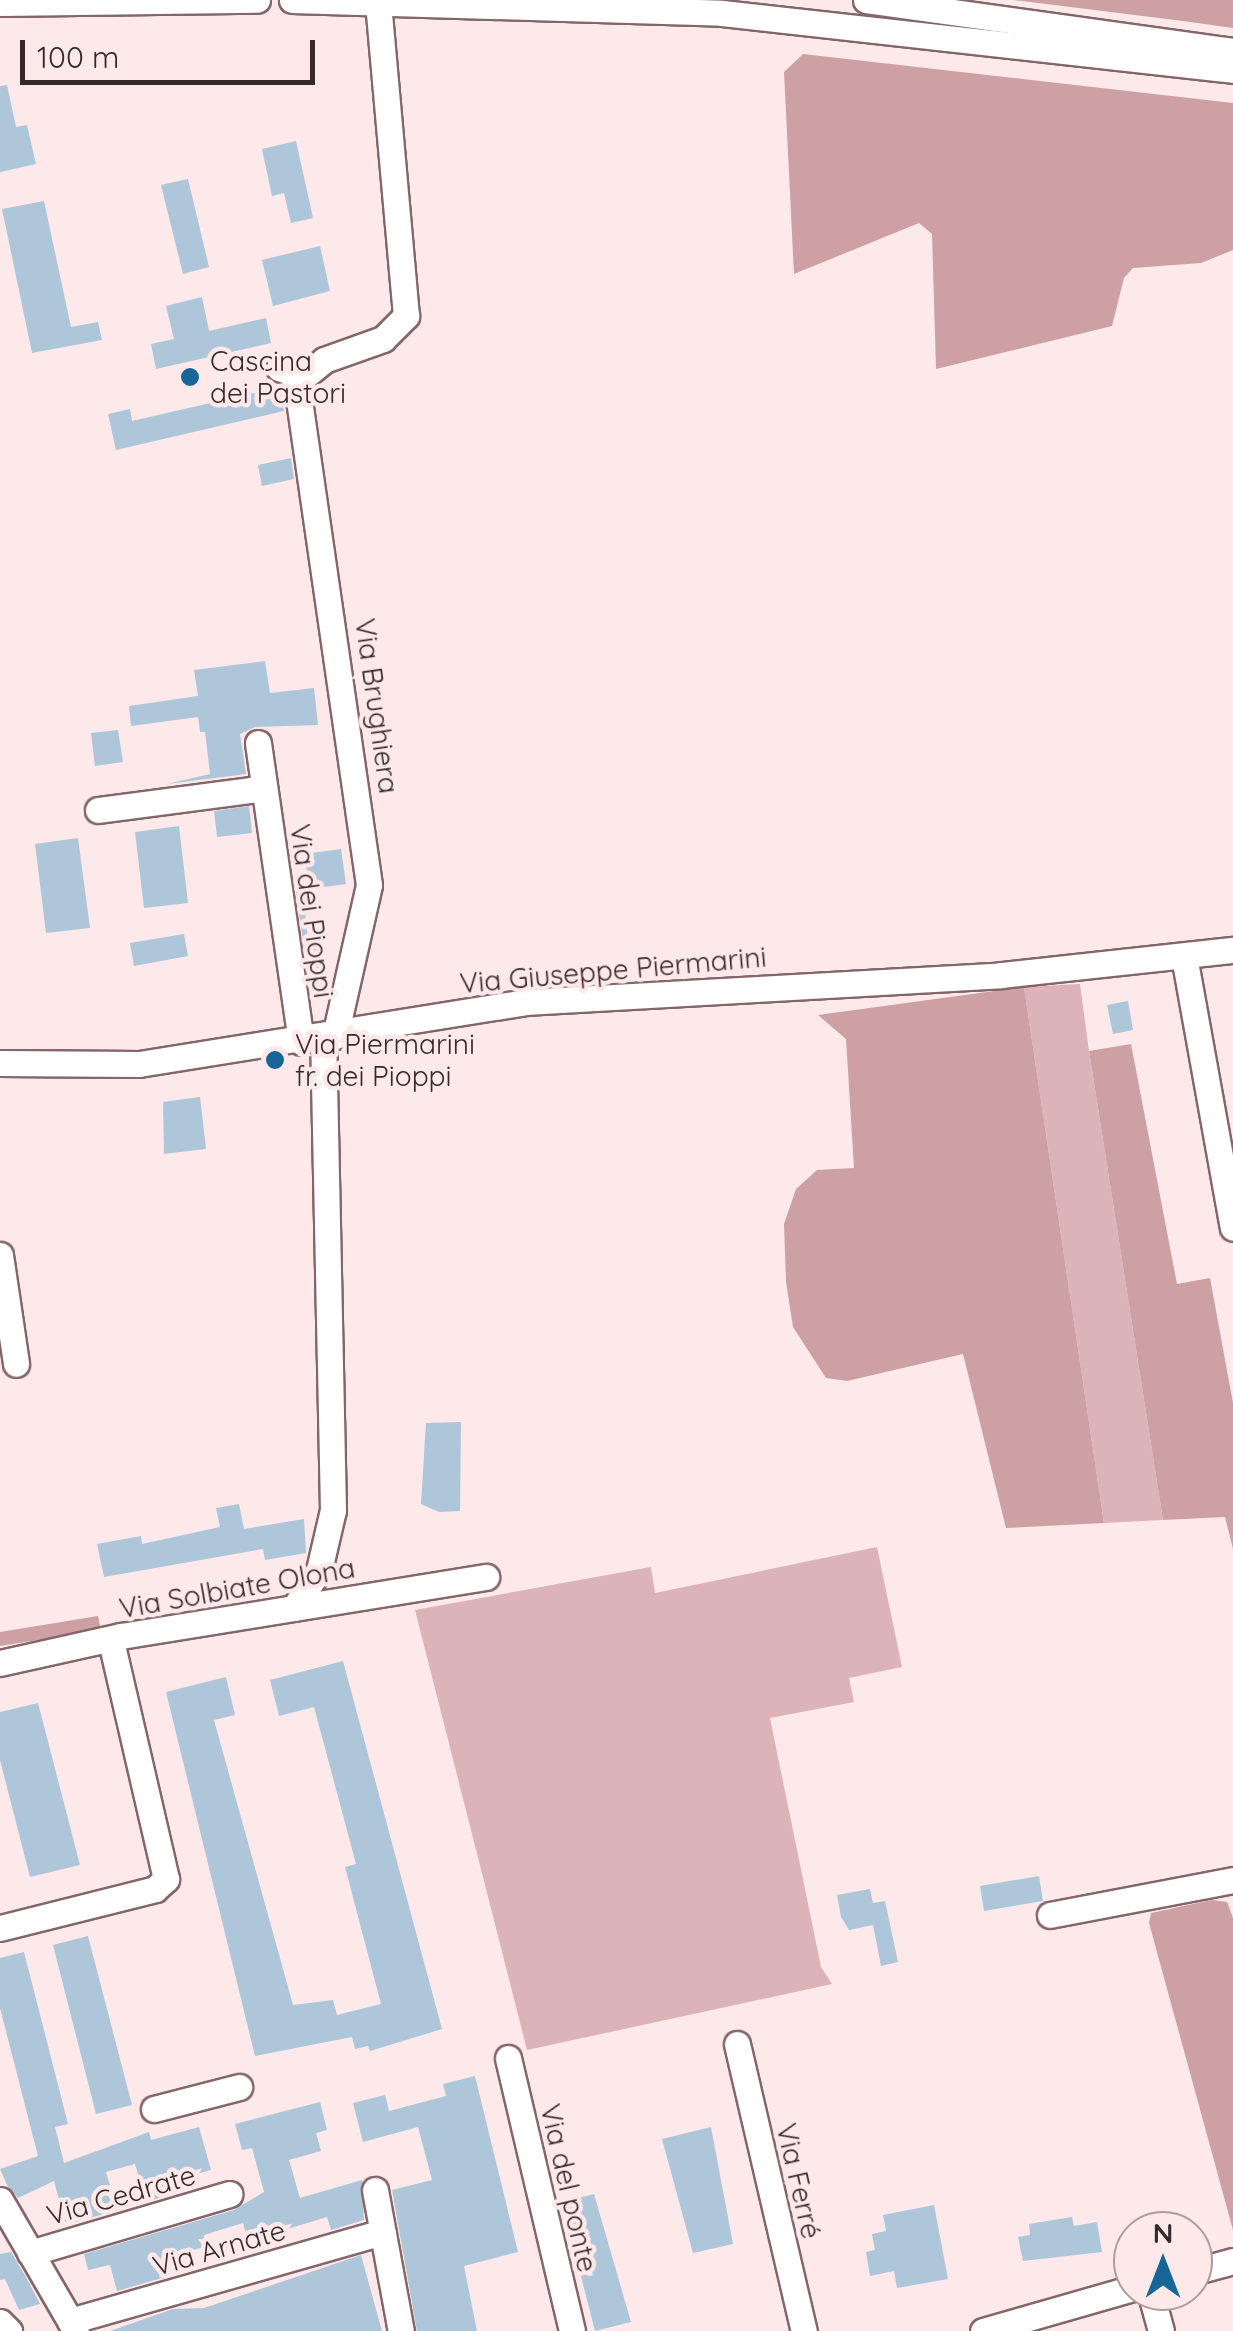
<!DOCTYPE html>
<html>
<head>
<meta charset="utf-8">
<style>
  body { margin:0 }
  #map { position:relative; width:1233px; height:2331px; overflow:hidden; background:#fde8ea; font-family:Quicksand,sans-serif }
  div>[style] { position:absolute }
  .green>* { inset:0; background:#dcb4b8 }
  .forest>* { inset:0; background:#cda0a4 }
  .building>* { inset:0; background:#aec6da }
  .roads { filter:drop-shadow(2px 0 #846669) drop-shadow(-2px 0 #846669) drop-shadow(0 2px #846669) drop-shadow(0 -2px #846669) }
  .minor>* { height:25px; margin:-12.5px; padding:0 12.5px; transform-origin:12.5px; border-radius:12.5px; background:#fff }
  .dots>* { width:28px; height:28px; translate:-50% -50%; box-sizing:border-box; border:5px solid #fde8ea; border-radius:50% }
  span { translate:-50% -50%; white-space:nowrap; text-align:center; line-height:1.15; -webkit-text-stroke:9px #fde8ea; paint-order:stroke }
  .poi-label { font-size:28px; color:#36292a }
  .left { translate:0 -50%; text-align:left }
  .street-label { font-size:28px; color:#36292a }
  .north { position:absolute; left:1113px; top:2211px; width:100px; height:100px; box-sizing:border-box; background:#fde8ea; border:2px solid #ad9c9d; border-radius:50%; rotate:0deg; font-size:28px; font-weight:700; line-height:40px; text-align:center; color:#36292a }
  .north::after { content:''; display:block; margin:auto; width:35px; height:45px; background:#166698; clip-path:polygon(50% 0,100% 100%,50% 72%,0 100%) }
  .scale { position:absolute; left:20px; top:40px; width:295px; height:45px; box-sizing:border-box; border:5px solid #36292a; border-top:0; padding-left:12px; font-size:30px; line-height:35px; white-space:nowrap; color:#36292a; -webkit-text-stroke:8px #fde8ea; paint-order:stroke }
</style>
</head>
<body>
<div id="map">
  <div class="green">
    <div style="clip-path:polygon(1080px 984px,1089px 1051px,1163px 1520px,1104px 1523px,1024px 987px)"></div>
    <div style="clip-path:polygon(877px 1547px,902px 1667px,849px 1678px,854px 1702px,770px 1718px,821px 1967px,832px 1984px,527px 2050px,415px 1610px,651px 1567px,655px 1593px)"></div>
  </div>
  <div class="forest">
    <div style="clip-path:polygon(1013px 0,1233px 0,1233px 28px,1183px 21px)"></div>
    <div style="clip-path:polygon(803px 54px,1233px 103px,1233px 250px,1201px 263px,1133px 268px,1124px 278px,1112px 326px,936px 369px,932px 234px,919px 223px,794px 274px,784px 72px)"></div>
    <div style="clip-path:polygon(1024px 987px,1104px 1523px,1006px 1528px,963px 1354px,847px 1381px,826px 1378px,793px 1327px,786px 1282px,784px 1224px,796px 1189px,817px 1170px,854px 1168px,846px 1039px,818px 1015px)"></div>
    <div style="clip-path:polygon(1131px 1044px,1177px 1284px,1210px 1278px,1233px 1403px,1233px 1549px,1225px 1517px,1163px 1520px,1089px 1051px)"></div>
    <div style="clip-path:polygon(98px 1616px,101px 1630px,0 1646px,0 1632px)"></div>
    <div style="clip-path:polygon(1212px 1900px,1227px 1902px,1233px 1918px,1233px 2230px,1149px 1923px,1151px 1913px)"></div>
  </div>
  <div class="building">
    <div style="clip-path:polygon(7px 85px,16px 127px,27px 125px,36px 164px,0 172px,0 86px)"></div>
    <div style="clip-path:polygon(296px 141px,313px 218px,291px 223px,284px 193px,272px 196px,262px 149px)"></div>
    <div style="clip-path:polygon(188px 179px,209px 267px,183px 274px,161px 185px)"></div>
    <div style="clip-path:polygon(44px 201px,71px 327px,98px 322px,102px 340px,32px 353px,2px 209px)"></div>
    <div style="clip-path:polygon(320px 246px,330px 291px,273px 306px,262px 260px)"></div>
    <div style="clip-path:polygon(202px 297px,209px 331px,266px 318px,271px 343px,156px 369px,151px 344px,174px 339px,166px 306px)"></div>
    <div style="clip-path:polygon(280px 387px,284px 411px,116px 450px,108px 414px,130px 409px,132px 421px)"></div>
    <div style="clip-path:polygon(291px 458px,294px 479px,262px 486px,258px 465px)"></div>
    <div style="clip-path:polygon(265px 661px,270px 693px,314px 688px,318px 725px,255px 727px,240px 734px,246px 774px,167px 784px,210px 774px,205px 732px,200px 732px,198px 717px,131px 726px,129px 706px,198px 696px,194px 670px)"></div>
    <div style="clip-path:polygon(118px 730px,123px 762px,95px 766px,91px 733px)"></div>
    <div style="clip-path:polygon(249px 806px,252px 833px,217px 837px,214px 811px)"></div>
    <div style="clip-path:polygon(179px 826px,188px 903px,144px 908px,135px 832px)"></div>
    <div style="clip-path:polygon(78px 838px,90px 928px,46px 933px,35px 844px)"></div>
    <div style="clip-path:polygon(341px 849px,346px 884px,310px 889px,304px 854px)"></div>
    <div style="clip-path:polygon(294px 878px,302px 878px,308px 942px,324px 941px,322px 968px,307px 969px)"></div>
    <div style="clip-path:polygon(184px 934px,188px 956px,134px 966px,130px 943px)"></div>
    <div style="clip-path:polygon(1128px 1001px,1133px 1030px,1113px 1034px,1107px 1005px)"></div>
    <div style="clip-path:polygon(200px 1097px,206px 1149px,164px 1154px,163px 1102px)"></div>
    <div style="clip-path:polygon(461px 1422px,460px 1511px,439px 1512px,421px 1504px,426px 1423px)"></div>
    <div style="clip-path:polygon(239px 1504px,244px 1529px,304px 1519px,306px 1553px,265px 1560px,263px 1549px,104px 1577px,97px 1544px,141px 1536px,142px 1544px,220px 1527px,216px 1508px)"></div>
    <div style="clip-path:polygon(343px 1661px,442px 2029px,370px 2051px,368px 2046px,355px 2049px,352px 2037px,255px 2056px,166px 1692px,226px 1677px,235px 1715px,214px 1720px,293px 2005px,333px 2000px,337px 2015px,381px 2004px,345px 1867px,356px 1864px,314px 1707px,279px 1716px,270px 1680px)"></div>
    <div style="clip-path:polygon(38px 1703px,80px 1865px,30px 1877px,0 1760px,0 1712px)"></div>
    <div style="clip-path:polygon(1039px 1876px,1043px 1901px,984px 1911px,980px 1886px)"></div>
    <div style="clip-path:polygon(870px 1889px,873px 1903px,885px 1901px,898px 1962px,881px 1966px,873px 1925px,849px 1930px,841px 1917px,837px 1895px)"></div>
    <div style="clip-path:polygon(88px 1936px,132px 2105px,96px 2114px,53px 1945px)"></div>
    <div style="clip-path:polygon(24px 1952px,68px 2124px,55px 2127px,64px 2163px,149px 2132px,151px 2140px,199px 2127px,211px 2170px,164px 2183px,167px 2195px,146px 2202px,135px 2164px,106px 2172px,117px 2210px,76px 2222px,65px 2222px,54px 2181px,18px 2198px,7px 2185px,0 2169px,38px 2156px,0 2008px,0 1958px)"></div>
    <div style="clip-path:polygon(475px 2076px,518px 2252px,464px 2266px,477px 2331px,417px 2331px,392px 2190px,432px 2180px,418px 2127px,363px 2142px,353px 2103px,385px 2095px,389px 2111px,446px 2096px,443px 2084px)"></div>
    <div style="clip-path:polygon(320px 2102px,327px 2130px,316px 2133px,321px 2151px,289px 2160px,300px 2198px,362px 2180px,364px 2220px,331px 2230px,327px 2217px,248px 2241px,243px 2223px,204px 2235px,207px 2246px,157px 2261px,162px 2278px,117px 2291px,110px 2265px,88px 2270px,84px 2254px,234px 2210px,264px 2192px,252px 2148px,242px 2150px,235px 2124px)"></div>
    <div style="clip-path:polygon(711px 2127px,733px 2244px,693px 2253px,662px 2139px)"></div>
    <div style="clip-path:polygon(594px 2194px,631px 2322px,595px 2331px,562px 2202px)"></div>
    <div style="clip-path:polygon(934px 2205px,948px 2279px,897px 2288px,894px 2271px,870px 2276px,866px 2252px,875px 2250px,872px 2234px,886px 2231px,883px 2215px)"></div>
    <div style="clip-path:polygon(1072px 2217px,1074px 2226px,1097px 2222px,1102px 2252px,1023px 2261px,1018px 2237px,1030px 2235px,1029px 2224px)"></div>
    <div style="clip-path:polygon(11px 2252px,26px 2277px,40px 2304px,19px 2310px,5px 2279px,0 2280px,0 2254px)"></div>
    <div style="clip-path:polygon(361px 2255px,382px 2331px,110px 2331px,173px 2309px,204px 2308px)"></div>
  </div>
  <div class="roads">
    <div class="minor">
      <div style="left:292px;top:0;width:430px;rotate:1.7deg"></div>
      <div style="left:722px;top:13px;width:514px;rotate:6.36deg"></div>
      <div style="left:866px;top:0;width:371px;rotate:7.9deg"></div>
      <div style="left:0;top:3px;width:257px;rotate:-0.7deg"></div>
      <div style="left:279px;top:368px;width:13px;rotate:18deg"></div>
      <div style="left:291px;top:372px;width:15px;rotate:67deg"></div>
      <div style="left:297px;top:386px;width:504px;rotate:81.79deg"></div>
      <div style="left:369px;top:885px;width:155px;rotate:102.7deg"></div>
      <div style="left:296px;top:383px;width:36px;rotate:-39deg"></div>
      <div style="left:324px;top:360px;width:63px;rotate:-19.6deg"></div>
      <div style="left:383px;top:339px;width:33px;rotate:-45deg"></div>
      <div style="left:406px;top:316px;width:314px;rotate:-95.1deg"></div>
      <div style="left:258px;top:743px;width:302px;rotate:81.8deg"></div>
      <div style="left:98px;top:810px;width:167px;rotate:-7.5deg"></div>
      <div style="left:1184px;top:956px;width:276px;rotate:79.8deg"></div>
      <div style="left:0;top:1063px;width:139px;rotate:0.4deg"></div>
      <div style="left:139px;top:1064px;width:390px;rotate:-9.1deg"></div>
      <div style="left:524px;top:1002px;width:478px;rotate:-3.2deg"></div>
      <div style="left:1001px;top:975px;width:233px;rotate:-6.2deg"></div>
      <div style="left:0;top:1255px;width:110px;rotate:81.6deg"></div>
      <div style="left:294px;top:1608px;width:45px;rotate:-56.7deg"></div>
      <div style="left:319px;top:1570px;width:62px;rotate:-76.9deg"></div>
      <div style="left:333px;top:1510px;width:472px;rotate:-91.2deg"></div>
      <div style="left:0;top:1663px;width:124px;rotate:-12.6deg"></div>
      <div style="left:121px;top:1636px;width:370px;rotate:-9.2deg"></div>
      <div style="left:1050px;top:1915px;width:186px;rotate:-10.8deg"></div>
      <div style="left:0;top:1928px;width:160px;rotate:-14.1deg"></div>
      <div style="left:155px;top:1889px;width:15px;rotate:-42deg"></div>
      <div style="left:166px;top:1879px;width:245px;rotate:-103deg"></div>
      <div style="left:737px;top:2044px;width:295px;rotate:76.9deg"></div>
      <div style="left:508px;top:2058px;width:280px;rotate:76.8deg"></div>
      <div style="left:154px;top:2109px;width:88px;rotate:-14.5deg"></div>
      <div style="left:375px;top:2190px;width:143px;rotate:79.6deg"></div>
      <div style="left:0;top:2200px;width:151px;rotate:59.9deg"></div>
      <div style="left:30px;top:2253px;width:208px;rotate:-16.5deg"></div>
      <div style="left:1193px;top:2272px;width:41px;rotate:-15.4deg"></div>
      <div style="left:1150px;top:2291px;width:41px;rotate:74.6deg"></div>
      <div style="left:70px;top:2321px;width:325px;rotate:-15.9deg"></div>
      <div style="left:0;top:2322px;width:13px;rotate:45deg"></div>
      <div style="left:983px;top:2331px;width:156px;rotate:-16deg"></div>
    </div>
  </div>
  <div class="dots">
    <div style="left:190px;top:377px;background:#166698"></div>
    <div style="left:275px;top:1060px;background:#166698"></div>
  </div>
  <div class="poi-label">
    <span class="left" style="left:210px;top:377px">Cascina<br>dei Pastori</span>
    <span class="left" style="left:295px;top:1060px">Via Piermarini<br>fr. dei Pioppi</span>
  </div>
  <div class="street-label">
    <span style="left:377px;top:706px;rotate:82deg">Via Brughiera</span>
    <span style="left:312px;top:911px;rotate:82deg">Via dei Pioppi</span>
    <span style="left:613px;top:970px;rotate:-5deg">Via Giuseppe Piermarini</span>
    <span style="left:237px;top:1588px;rotate:-10deg">Via Solbiate Olona</span>
    <span style="left:799px;top:2181px;rotate:77deg">Via Ferré</span>
    <span style="left:569px;top:2188px;rotate:77deg">Via del ponte</span>
    <span style="left:121px;top:2195px;rotate:-16deg">Via Cedrate</span>
    <span style="left:219px;top:2248px;rotate:-16deg">Via Arnate</span>
  </div>
  <div class="north">N</div>
  <div class="scale">100 m</div>
</div>
</body>
</html>
